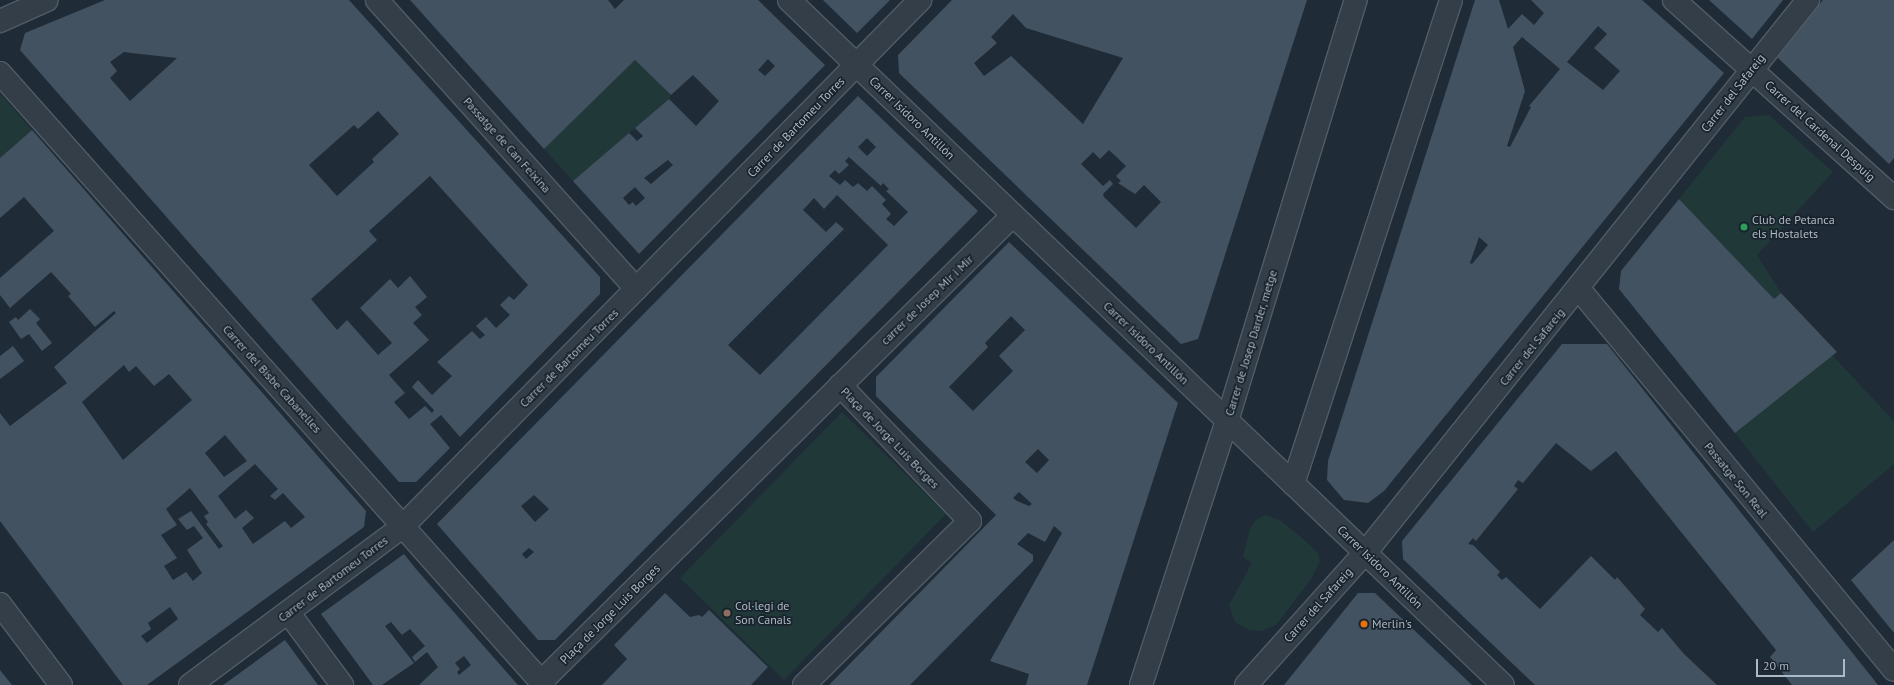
<!DOCTYPE html>
<html>
<head>
<meta charset="utf-8">
<style>
  body { margin:0 }
  #map { position:relative; width:1894px; height:685px; overflow:hidden; background:#1f2c38; font-family:"PT Sans",sans-serif }
  div>[style] { position:absolute }
  .green>* { inset:0; background:#213839 }
  .building>* { inset:0; background:#425260 }
  .roads { filter:drop-shadow(1px 0 #505c66) drop-shadow(-1px 0 #505c66) drop-shadow(0 1px #505c66) drop-shadow(0 -1px #505c66) }
  .minor>* { height:22px; margin:-11px; padding:0 11px; transform-origin:11px; border-radius:11px; background:#333e48 }
  .tertiary>* { height:22px; margin:-11px; padding:0 11px; transform-origin:11px; border-radius:11px; background:#333e48 }
  .dots>* { width:11px; height:11px; translate:-50% -50%; box-sizing:border-box; border:2px solid #19232d; border-radius:50% }
  span { translate:-50% -50%; white-space:nowrap; text-align:center; line-height:1.15; -webkit-text-stroke:3.5px #19232d; paint-order:stroke }
  .street-label { font-size:12px; color:#adb9c5 }
  .poi-label { font-size:12px; color:#adb9c5 }
  .left { translate:0 -50%; text-align:left }
  .scale { position:absolute; left:1756px; top:659px; width:89px; height:18px; box-sizing:border-box; border:2px solid #adb9c5; border-top:0; padding-left:5px; font-size:12px; line-height:14px; white-space:nowrap; color:#adb9c5; -webkit-text-stroke:3px #19232d; paint-order:stroke }
</style>
</head>
<body>
<div id="map">
  <div class="green">
    <div style="clip-path:polygon(635px 60px,671px 95px,669px 99px,573px 181px,544px 149px)"></div>
    <div style="clip-path:polygon(0 93px,32px 130px,0 158px)"></div>
    <div style="clip-path:polygon(1769px 115px,1833px 172px,1757px 255px,1781px 293px,1774px 299px,1679px 199px,1745px 117px)"></div>
    <div style="clip-path:polygon(1832px 355px,1894px 421px,1894px 464px,1813px 532px,1735px 433px)"></div>
    <div style="clip-path:polygon(842px 412px,946px 514px,784px 680px,680px 578px)"></div>
    <div style="clip-path:polygon(1266px 515px,1281px 521px,1300px 536px,1318px 553px,1320px 561px,1311px 579px,1276px 625px,1262px 631px,1249px 630px,1235px 622px,1229px 605px,1252px 563px,1243px 557px,1250px 529px,1256px 520px)"></div>
  </div>
  <div class="building">
    <div style="clip-path:polygon(evenodd,105px 0,349px 0,600px 277px,600px 294px,460px 437px,441px 415px,430px 424px,450px 448px,416px 482px,399px 482px,20px 50px,25px 33px,105px 0,124px 52px,131px 53px,177px 58px,130px 101px,110px 78px,117px 71px,110px 62px,124px 52px,105px 0,378px 111px,399px 134px,372px 159px,374px 162px,337px 196px,309px 165px,354px 125px,358px 129px,378px 111px,105px 0,430px 176px,528px 285px,514px 300px,509px 296px,500px 305px,510px 315px,496px 328px,486px 317px,476px 326px,485px 335px,480px 339px,472px 331px,437px 362px,452px 376px,432px 395px,418px 380px,412px 387px,434px 410px,432px 413px,425px 406px,409px 419px,394px 402px,405px 393px,389px 375px,429px 340px,413px 323px,422px 315px,415px 307px,427px 297px,410px 276px,398px 288px,390px 279px,360px 308px,392px 343px,378px 355px,347px 320px,337px 330px,311px 299px,377px 240px,369px 231px,430px 176px)"></div>
    <div style="clip-path:polygon(evenodd,410px 0,608px 0,615px 9px,624px 0,758px 0,825px 65px,639px 254px,573px 181px,629px 133px,637px 141px,643px 136px,635px 128px,669px 99px,696px 126px,719px 101px,693px 75px,671px 95px,635px 60px,544px 149px,410px 0,768px 59px,775px 66px,765px 76px,758px 70px,768px 59px,410px 0,668px 160px,673px 165px,651px 184px,644px 178px,668px 160px,410px 0,635px 187px,645px 198px,636px 206px,633px 202px,629px 205px,623px 198px,635px 187px)"></div>
    <div style="clip-path:polygon(823px 0,890px 0,857px 33px)"></div>
    <div style="clip-path:polygon(evenodd,952px 0,1307px 0,1198px 339px,1181px 344px,899px 73px,898px 55px,952px 0,1013px 14px,1026px 28px,1123px 58px,1083px 124px,1011px 56px,984px 76px,974px 63px,997px 43px,991px 37px,1013px 14px,952px 0,1109px 150px,1126px 166px,1116px 176px,1121px 181px,1118px 183px,1135px 194px,1144px 185px,1161px 202px,1136px 228px,1104px 197px,1103px 194px,1113px 184px,1110px 180px,1103px 186px,1081px 164px,1093px 152px,1100px 159px,1109px 150px)"></div>
    <div style="clip-path:polygon(evenodd,1475px 0,1499px 0,1508px 29px,1522px 14px,1534px 25px,1544px 13px,1531px 0,1642px 0,1724px 73px,1384px 491px,1368px 503px,1344px 500px,1327px 480px,1328px 461px,1475px 0,1598px 26px,1607px 34px,1594px 48px,1620px 71px,1603px 90px,1567px 62px,1598px 26px,1475px 0,1522px 37px,1560px 69px,1529px 106px,1531px 107px,1510px 147px,1507px 146px,1525px 91px,1513px 47px,1522px 37px,1475px 0,1479px 237px,1488px 245px,1472px 264px,1470px 263px,1479px 237px)"></div>
    <div style="clip-path:polygon(1709px 0,1783px 0,1752px 39px)"></div>
    <div style="clip-path:polygon(1823px 0,1894px 0,1894px 158px,1889px 164px,1777px 57px)"></div>
    <div style="clip-path:polygon(evenodd,858px 96px,978px 211px,555px 640px,538px 640px,437px 524px,858px 96px,867px 138px,876px 147px,867px 156px,858px 147px,867px 138px,858px 96px,849px 157px,881px 186px,883px 183px,889px 189px,886px 191px,908px 212px,894px 226px,886px 219px,891px 214px,882px 204px,886px 200px,872px 186px,867px 191px,858px 183px,853px 187px,845px 180px,840px 185px,829px 176px,835px 170px,839px 174px,849px 165px,845px 161px,849px 157px,858px 96px,837px 195px,888px 245px,760px 375px,728px 345px,844px 229px,836px 222px,826px 232px,803px 210px,814px 198px,824px 209px,837px 195px,858px 96px,534px 495px,549px 509px,535px 522px,521px 506px,534px 495px,858px 96px,529px 548px,534px 552px,526px 559px,522px 554px,529px 548px)"></div>
    <div style="clip-path:polygon(evenodd,32px 130px,366px 511px,364px 527px,147px 685px,123px 685px,0 521px,0 413px,10px 426px,67px 383px,54px 367px,116px 313px,114px 311px,95px 327px,68px 296px,71px 294px,51px 272px,10px 308px,0 295px,0 278px,54px 231px,24px 197px,0 218px,0 158px,32px 130px,124px 365px,129px 372px,136px 366px,154px 386px,169px 374px,192px 400px,123px 460px,82px 402px,124px 365px,32px 130px,225px 435px,247px 461px,224px 477px,205px 453px,225px 435px,32px 130px,255px 464px,278px 489px,270px 496px,275px 500px,283px 493px,305px 517px,291px 528px,285px 521px,253px 544px,242px 528px,254px 518px,246px 510px,235px 519px,218px 496px,255px 464px,32px 130px,190px 488px,209px 513px,204px 516px,208px 522px,206px 524px,223px 546px,219px 549px,191px 511px,178px 519px,187px 530px,194px 526px,203px 538px,187px 550px,202px 573px,193px 581px,186px 572px,173px 580px,164px 566px,177px 558px,161px 535px,177px 525px,166px 509px,190px 488px,32px 130px,170px 607px,178px 619px,147px 643px,141px 636px,151px 629px,148px 623px,170px 607px)"></div>
    <div style="clip-path:polygon(1679px 199px,1774px 299px,1781px 293px,1837px 352px,1735px 433px,1619px 289px,1621px 271px)"></div>
    <div style="clip-path:polygon(evenodd,1009px 242px,1178px 403px,1087px 685px,1026px 685px,1029px 674px,990px 661px,1062px 533px,1054px 526px,1045px 542px,1028px 533px,1017px 544px,1033px 555px,1033px 561px,910px 685px,829px 685px,996px 515px,876px 396px,876px 377px,1009px 242px,1011px 316px,1025px 330px,999px 356px,1013px 371px,973px 411px,949px 387px,988px 347px,985px 343px,1011px 316px,1009px 242px,1038px 449px,1049px 460px,1037px 473px,1025px 462px,1038px 449px,1009px 242px,1019px 492px,1032px 504px,1029px 506px,1017px 501px,1013px 498px,1019px 492px)"></div>
    <div style="clip-path:polygon(30px 309px,40px 319px,36px 323px,52px 343px,42px 351px,29px 334px,21px 339px,9px 322px,16px 317px,18px 320px)"></div>
    <div style="clip-path:polygon(1562px 344px,1607px 344px,1878px 685px,1792px 685px,1770px 657px,1776px 650px,1616px 451px,1591px 471px,1556px 443px,1523px 483px,1518px 480px,1514px 486px,1518px 489px,1476px 541px,1473px 538px,1468px 544px,1473px 545px,1500px 572px,1497px 575px,1502px 580px,1506px 577px,1540px 609px,1591px 556px,1615px 580px,1617px 577px,1645px 609px,1640px 615px,1658px 632px,1662px 628px,1684px 654px,1717px 685px,1535px 685px,1403px 559px,1402px 541px)"></div>
    <div style="clip-path:polygon(13px 346px,24px 361px,0 379px,0 356px)"></div>
    <div style="clip-path:polygon(1894px 540px,1894px 633px,1851px 580px)"></div>
    <div style="clip-path:polygon(evenodd,404px 554px,416px 569px,518px 685px,419px 685px,438px 667px,427px 652px,415px 662px,412px 657px,425px 646px,410px 629px,402px 635px,391px 622px,385px 626px,414px 663px,382px 685px,373px 685px,321px 614px,404px 554px,464px 656px,471px 665px,459px 675px,457px 672px,460px 669px,455px 663px,464px 656px)"></div>
    <div style="clip-path:polygon(665px 593px,690px 617px,699px 615px,702px 617px,709px 610px,768px 667px,751px 685px,602px 685px,627px 659px,614px 645px)"></div>
    <div style="clip-path:polygon(1358px 593px,1375px 593px,1472px 685px,1284px 685px)"></div>
    <div style="clip-path:polygon(285px 640px,318px 685px,223px 685px,237px 675px)"></div>
    <div style="clip-path:polygon(0 670px,12px 685px,0 685px)"></div>
  </div>
  <div class="roads">
    <div class="minor">
      <div style="left:377px;top:0;width:388px;rotate:48.1deg"></div>
      <div style="left:789px;top:0;width:989px;rotate:43.81deg"></div>
      <div style="left:1674px;top:0;width:296px;rotate:42deg"></div>
      <div style="left:0;top:73px;width:819px;rotate:48.37deg"></div>
      <div style="left:1579px;top:289px;width:494px;rotate:50.4deg"></div>
      <div style="left:1293px;top:484px;width:509px;rotate:-71.92deg"></div>
      <div style="left:288px;top:612px;width:91px;rotate:53.5deg"></div>
      <div style="left:541px;top:682px;width:664px;rotate:-44.69deg"></div>
      <div style="left:190px;top:685px;width:266px;rotate:-36.7deg"></div>
      <div style="left:403px;top:526px;width:738px;rotate:-45.49deg"></div>
      <div style="left:804px;top:685px;width:233px;rotate:-44.7deg"></div>
      <div style="left:970px;top:521px;width:188px;rotate:-133.7deg"></div>
      <div style="left:1246px;top:685px;width:178px;rotate:-48deg"></div>
      <div style="left:1365px;top:553px;width:709px;rotate:-51.3deg"></div>
    </div>
    <div class="tertiary">
      <div style="left:0;top:21px;width:51px;rotate:-24.1deg"></div>
      <div style="left:0;top:604px;width:101px;rotate:53deg"></div>
      <div style="left:1141px;top:685px;width:278px;rotate:-72deg"></div>
      <div style="left:1227px;top:421px;width:440px;rotate:-73deg"></div>
    </div>
  </div>
  <div class="dots">
    <div style="left:1744px;top:227px;background:#2e9e5b"></div>
    <div style="left:727px;top:613px;background:#8d6e63"></div>
    <div style="left:1364px;top:624px;background:#e8710a"></div>
  </div>
  <div class="street-label">
    <span style="left:1733px;top:93px;rotate:-52deg">Carrer del Safareig</span>
    <span style="left:912px;top:118px;rotate:44deg">Carrer Isidoro Antillón</span>
    <span style="left:796px;top:127px;rotate:-46deg">Carrer de Bartomeu Torres</span>
    <span style="left:1820px;top:131px;rotate:42deg">Carrer del Cardenal Despuig</span>
    <span style="left:507px;top:145px;rotate:48deg">Passatge de Can Feixina</span>
    <span style="left:927px;top:300px;rotate:-44deg">carrer de Josep Mir i Mir</span>
    <span style="left:1146px;top:343px;rotate:44deg">Carrer Isidoro Antillón</span>
    <span style="left:1251px;top:343px;rotate:-73deg">Carrer de Josep Darder, metge</span>
    <span style="left:1532px;top:347px;rotate:-51deg">Carrer del Safareig</span>
    <span style="left:569px;top:358px;rotate:-45deg">Carrer de Bartomeu Torres</span>
    <span style="left:272px;top:379px;rotate:48deg">Carrer del Bisbe Cabanelles</span>
    <span style="left:890px;top:438px;rotate:46deg">Plaça de Jorge Luis Borges</span>
    <span style="left:1736px;top:480px;rotate:51deg">Passatge Son Real</span>
    <span style="left:1380px;top:567px;rotate:44deg">Carrer Isidoro Antillón</span>
    <span style="left:333px;top:579px;rotate:-37deg">Carrer de Bartomeu Torres</span>
    <span style="left:1318px;top:605px;rotate:-48deg">Carrer del Safareig</span>
    <span style="left:610px;top:614px;rotate:-45deg">Plaça de Jorge Luis Borges</span>
  </div>
  <div class="poi-label">
    <span class="left" style="left:1752px;top:227px">Club de Petanca<br>els Hostalets</span>
    <span class="left" style="left:735px;top:613px">Col·legi de<br>Son Canals</span>
    <span class="left" style="left:1372px;top:624px">Merlin's</span>
  </div>
  <div class="scale">20 m</div>
</div>
</body>
</html>
